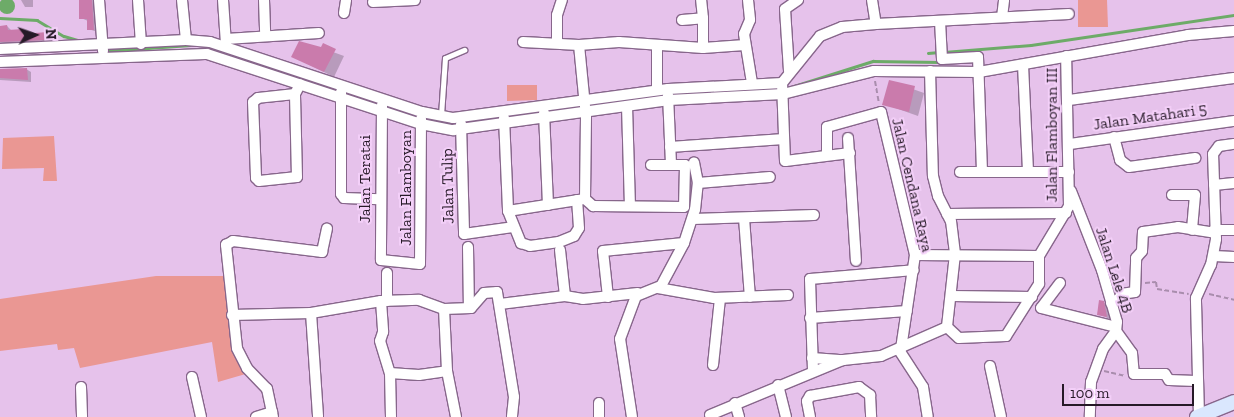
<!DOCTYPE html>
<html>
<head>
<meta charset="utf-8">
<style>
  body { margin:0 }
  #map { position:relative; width:1234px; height:417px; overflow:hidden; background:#e6c2eb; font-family:"Zilla Slab",serif }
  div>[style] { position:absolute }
  .green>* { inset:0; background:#ea9793 }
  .water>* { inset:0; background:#6dab68 }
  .round { border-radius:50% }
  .shadow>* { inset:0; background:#0003 }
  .stream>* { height:2.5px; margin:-1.25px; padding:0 1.25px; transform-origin:1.25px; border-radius:1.25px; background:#6dab68 }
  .building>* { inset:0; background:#ca7bac }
  .path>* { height:2px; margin-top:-1px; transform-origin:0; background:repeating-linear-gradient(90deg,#a98dad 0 5px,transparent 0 7.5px) }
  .roads { filter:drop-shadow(1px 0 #87668b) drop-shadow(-1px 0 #87668b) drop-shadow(0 1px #87668b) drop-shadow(0 -1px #87668b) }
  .lane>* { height:5px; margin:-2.5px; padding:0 2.5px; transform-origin:2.5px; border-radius:2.5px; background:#fff }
  .street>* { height:10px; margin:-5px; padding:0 5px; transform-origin:5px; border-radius:5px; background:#fff }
  .secondary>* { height:14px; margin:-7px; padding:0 7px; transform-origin:7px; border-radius:7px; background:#dae7fe }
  span { translate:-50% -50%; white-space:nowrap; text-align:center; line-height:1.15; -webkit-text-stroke:4px #f3cff8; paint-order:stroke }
  .street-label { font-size:16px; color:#261927 }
  .north { position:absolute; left:10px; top:10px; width:50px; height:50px; -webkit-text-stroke:4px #f3cff8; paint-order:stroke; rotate:87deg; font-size:14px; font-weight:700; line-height:20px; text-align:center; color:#261927 }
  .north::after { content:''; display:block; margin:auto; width:18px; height:22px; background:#261927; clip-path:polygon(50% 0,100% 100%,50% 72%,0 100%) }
  .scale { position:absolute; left:1062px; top:384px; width:132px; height:22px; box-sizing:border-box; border:2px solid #261927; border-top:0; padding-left:6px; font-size:15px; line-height:18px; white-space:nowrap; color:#261927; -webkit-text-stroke:4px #f3cff8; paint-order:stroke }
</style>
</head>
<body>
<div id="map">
  <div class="green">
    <div style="clip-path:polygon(1078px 0,1107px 0,1108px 27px,1078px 27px)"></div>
    <div style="clip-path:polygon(507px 85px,537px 85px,537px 100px,507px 101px)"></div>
    <div style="clip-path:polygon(54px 136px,57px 181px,43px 181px,44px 168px,2px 169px,3px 138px)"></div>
    <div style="clip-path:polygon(156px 276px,226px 276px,235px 344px,249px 373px,218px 382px,212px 342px,80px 368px,74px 348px,58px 350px,57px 344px,0 351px,0 299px)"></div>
  </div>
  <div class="water">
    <div class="round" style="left:-1px;top:-2px;width:16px;height:16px"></div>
  </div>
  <div class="shadow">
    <div style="clip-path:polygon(21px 0,33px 0,33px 7px,25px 7px)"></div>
    <div style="clip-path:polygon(81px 0,98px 0,98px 32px,88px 29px,88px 21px,81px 18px)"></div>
    <div style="clip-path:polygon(7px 26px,12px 31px,23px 30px,28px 35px,47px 33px,52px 36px,52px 42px,0 45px,0 27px)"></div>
    <div style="clip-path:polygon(322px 48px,344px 56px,334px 77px,302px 61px)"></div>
    <div style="clip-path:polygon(26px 69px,31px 72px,31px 82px,0 80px,0 70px)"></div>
    <div style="clip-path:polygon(890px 81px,924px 93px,918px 116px,884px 104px)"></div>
    <div style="clip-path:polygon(1103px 302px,1113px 307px,1115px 321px,1098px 314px)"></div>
  </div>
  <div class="stream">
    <div style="left:0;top:18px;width:37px;rotate:3deg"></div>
    <div style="left:37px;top:20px;width:31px;rotate:31deg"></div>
    <div style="left:64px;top:36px;width:18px;rotate:16deg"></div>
    <div style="left:106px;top:51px;width:84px;rotate:-4.1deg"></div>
    <div style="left:944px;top:52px;width:87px;rotate:-4.6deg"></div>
    <div style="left:1031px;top:45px;width:205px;rotate:-8.4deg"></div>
    <div style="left:928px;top:53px;width:11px;rotate:-5deg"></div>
    <div style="left:794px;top:86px;width:83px;rotate:-17.6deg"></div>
    <div style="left:873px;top:61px;width:66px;rotate:0.9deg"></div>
    <div style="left:672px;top:94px;width:106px;rotate:-2.7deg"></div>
    <div style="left:587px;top:105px;width:80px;rotate:-7.2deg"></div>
    <div style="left:506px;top:117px;width:77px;rotate:-8.2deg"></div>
    <div style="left:464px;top:123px;width:36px;rotate:-8deg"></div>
  </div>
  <div class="building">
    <div style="clip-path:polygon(79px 0,92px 0,94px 30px,87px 30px,87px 19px,79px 19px)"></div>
    <div style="clip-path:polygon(7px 25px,8px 30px,23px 29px,24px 34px,47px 32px,48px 40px,0 42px,0 26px)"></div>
    <div style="clip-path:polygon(299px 41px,321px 47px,323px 43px,336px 49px,324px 72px,291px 57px)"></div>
    <div style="clip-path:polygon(27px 68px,28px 80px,0 78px,0 69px)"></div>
    <div style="clip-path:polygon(889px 80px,915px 86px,909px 112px,882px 105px)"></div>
    <div style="clip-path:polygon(1099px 300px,1104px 301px,1107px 317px,1097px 315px)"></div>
  </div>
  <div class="path">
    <div style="left:875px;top:81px;width:22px;rotate:80deg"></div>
    <div style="left:1145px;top:283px;width:11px;rotate:-5deg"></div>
    <div style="left:1156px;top:282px;width:7px;rotate:82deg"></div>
    <div style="left:1157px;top:289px;width:32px;rotate:9deg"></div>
    <div style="left:1209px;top:294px;width:26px;rotate:13deg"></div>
    <div style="left:1104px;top:371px;width:22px;rotate:13deg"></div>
  </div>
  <div class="roads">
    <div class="lane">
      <div style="left:441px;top:115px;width:57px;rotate:-86deg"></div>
      <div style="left:445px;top:58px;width:21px;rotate:-23deg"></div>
    </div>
    <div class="street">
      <div style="left:99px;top:0;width:51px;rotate:85.5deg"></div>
      <div style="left:138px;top:0;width:44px;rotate:86.1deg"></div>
      <div style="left:182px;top:0;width:40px;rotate:84.3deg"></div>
      <div style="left:223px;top:0;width:44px;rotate:86.1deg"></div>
      <div style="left:264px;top:0;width:36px;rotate:88deg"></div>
      <div style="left:748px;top:0;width:20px;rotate:84deg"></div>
      <div style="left:750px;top:20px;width:15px;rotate:113deg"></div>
      <div style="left:744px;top:34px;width:50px;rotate:80.7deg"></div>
      <div style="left:872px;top:0;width:24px;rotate:81deg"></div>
      <div style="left:373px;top:2px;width:42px;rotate:-2.7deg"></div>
      <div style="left:344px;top:13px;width:13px;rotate:-81deg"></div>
      <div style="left:1002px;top:17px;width:17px;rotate:-83deg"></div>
      <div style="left:703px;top:18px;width:30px;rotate:90deg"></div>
      <div style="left:682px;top:20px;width:21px;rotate:-5deg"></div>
      <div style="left:703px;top:18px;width:18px;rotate:-96deg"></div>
      <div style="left:940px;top:21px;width:38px;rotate:87deg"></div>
      <div style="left:942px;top:59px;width:36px;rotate:-3deg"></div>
      <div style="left:978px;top:57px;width:115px;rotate:88deg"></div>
      <div style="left:226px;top:39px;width:93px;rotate:-3.7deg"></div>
      <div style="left:523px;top:42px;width:56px;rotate:3.1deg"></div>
      <div style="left:579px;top:45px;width:40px;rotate:-4.3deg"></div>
      <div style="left:619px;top:42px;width:84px;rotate:4.1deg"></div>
      <div style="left:703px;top:48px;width:42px;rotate:-4.1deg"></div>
      <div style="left:557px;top:42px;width:27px;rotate:-90deg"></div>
      <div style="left:557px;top:15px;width:16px;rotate:-72deg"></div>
      <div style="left:579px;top:45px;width:72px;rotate:84.4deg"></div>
      <div style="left:586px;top:117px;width:82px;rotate:90.7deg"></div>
      <div style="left:0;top:49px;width:186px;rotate:-2.8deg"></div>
      <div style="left:186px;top:40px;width:24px;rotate:5deg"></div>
      <div style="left:210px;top:42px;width:223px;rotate:18.3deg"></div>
      <div style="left:422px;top:112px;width:32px;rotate:11deg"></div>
      <div style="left:453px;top:118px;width:217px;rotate:-7.7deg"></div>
      <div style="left:668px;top:89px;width:114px;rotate:-3deg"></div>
      <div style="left:0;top:62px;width:207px;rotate:-2.2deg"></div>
      <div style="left:207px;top:54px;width:225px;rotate:18.1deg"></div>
      <div style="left:421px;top:124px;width:33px;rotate:11deg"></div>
      <div style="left:453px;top:130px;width:218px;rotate:-7.9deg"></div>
      <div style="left:669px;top:100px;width:114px;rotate:-3deg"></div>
      <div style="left:783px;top:94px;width:94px;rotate:-14.2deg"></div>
      <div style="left:874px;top:71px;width:105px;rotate:0.5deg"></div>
      <div style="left:979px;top:72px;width:212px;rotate:-10deg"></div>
      <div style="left:1188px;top:35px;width:46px;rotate:-5deg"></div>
      <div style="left:1023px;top:65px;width:106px;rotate:87.3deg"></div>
      <div style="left:789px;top:71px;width:62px;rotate:-93.7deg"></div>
      <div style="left:785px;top:9px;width:16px;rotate:-35deg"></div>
      <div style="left:930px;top:71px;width:105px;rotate:88.4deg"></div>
      <div style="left:933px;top:176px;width:21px;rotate:76deg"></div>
      <div style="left:938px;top:196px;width:28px;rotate:63deg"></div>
      <div style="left:951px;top:221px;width:33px;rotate:83deg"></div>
      <div style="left:955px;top:254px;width:73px;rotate:96.3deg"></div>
      <div style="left:657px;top:90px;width:44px;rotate:-90deg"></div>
      <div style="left:341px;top:92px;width:102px;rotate:90deg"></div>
      <div style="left:341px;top:194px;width:5px;rotate:53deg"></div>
      <div style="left:344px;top:198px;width:36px;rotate:2deg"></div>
      <div style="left:295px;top:94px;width:37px;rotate:174deg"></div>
      <div style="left:258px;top:98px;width:6px;rotate:141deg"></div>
      <div style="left:253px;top:102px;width:76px;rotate:87.7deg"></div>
      <div style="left:256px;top:178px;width:4px;rotate:45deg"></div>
      <div style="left:259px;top:181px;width:38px;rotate:-6deg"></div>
      <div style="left:297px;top:177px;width:83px;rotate:-91.4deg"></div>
      <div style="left:295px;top:94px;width:11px;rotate:-63deg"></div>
      <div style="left:668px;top:95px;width:69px;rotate:87.5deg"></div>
      <div style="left:1069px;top:100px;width:166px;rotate:-7.6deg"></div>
      <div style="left:382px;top:105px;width:155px;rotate:90.4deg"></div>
      <div style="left:381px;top:260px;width:39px;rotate:6deg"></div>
      <div style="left:420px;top:264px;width:145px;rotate:-89.6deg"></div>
      <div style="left:627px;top:106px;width:100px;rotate:88.3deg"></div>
      <div style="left:544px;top:113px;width:92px;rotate:87.5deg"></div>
      <div style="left:504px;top:118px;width:93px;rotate:87.5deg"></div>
      <div style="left:508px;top:211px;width:35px;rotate:68deg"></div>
      <div style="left:521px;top:243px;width:9px;rotate:18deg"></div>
      <div style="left:530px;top:246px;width:29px;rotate:-8deg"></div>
      <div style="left:559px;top:242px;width:16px;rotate:-22deg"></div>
      <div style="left:574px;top:236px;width:9px;rotate:-58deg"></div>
      <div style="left:579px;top:228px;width:28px;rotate:-94deg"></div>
      <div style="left:461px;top:124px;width:110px;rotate:88.4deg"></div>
      <div style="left:464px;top:234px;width:49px;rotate:-8.1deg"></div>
      <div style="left:1114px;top:137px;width:24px;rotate:75deg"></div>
      <div style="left:1120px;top:160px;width:11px;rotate:38deg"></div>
      <div style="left:1129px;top:167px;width:67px;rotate:-7.8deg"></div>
      <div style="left:848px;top:138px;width:123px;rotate:86.3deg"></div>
      <div style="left:1070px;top:144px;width:166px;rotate:-8deg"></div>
      <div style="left:670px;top:147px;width:114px;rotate:-4deg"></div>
      <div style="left:850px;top:153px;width:65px;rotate:173deg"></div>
      <div style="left:785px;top:161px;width:78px;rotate:-92.2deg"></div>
      <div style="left:782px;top:83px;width:60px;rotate:-51deg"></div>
      <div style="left:820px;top:36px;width:24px;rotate:-22deg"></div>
      <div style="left:842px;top:27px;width:34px;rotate:-5deg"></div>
      <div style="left:876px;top:24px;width:193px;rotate:-3deg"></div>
      <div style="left:827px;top:155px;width:28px;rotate:-90deg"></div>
      <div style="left:827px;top:127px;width:56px;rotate:-15.5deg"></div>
      <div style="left:881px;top:112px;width:147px;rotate:76.6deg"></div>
      <div style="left:915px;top:255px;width:95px;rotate:98.5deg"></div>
      <div style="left:960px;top:172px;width:109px"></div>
      <div style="left:698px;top:183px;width:72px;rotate:-4.8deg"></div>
      <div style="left:1214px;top:185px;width:20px;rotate:-6deg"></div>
      <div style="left:1071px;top:191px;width:85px;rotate:68.6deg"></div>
      <div style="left:1102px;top:270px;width:54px;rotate:73.9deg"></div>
      <div style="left:1117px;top:322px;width:9px;rotate:96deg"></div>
      <div style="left:1116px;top:331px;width:22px;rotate:126deg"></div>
      <div style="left:1103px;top:349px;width:35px;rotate:110deg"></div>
      <div style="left:1091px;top:382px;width:35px;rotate:92deg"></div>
      <div style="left:1172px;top:195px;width:23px"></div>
      <div style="left:1195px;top:195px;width:35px;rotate:95deg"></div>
      <div style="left:508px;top:211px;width:78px;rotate:-8.9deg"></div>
      <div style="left:585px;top:199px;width:11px;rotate:41deg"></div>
      <div style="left:593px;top:206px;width:91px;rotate:0.6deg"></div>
      <div style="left:684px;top:207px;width:42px;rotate:-88.6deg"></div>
      <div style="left:685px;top:165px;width:34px;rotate:180deg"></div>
      <div style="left:947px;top:214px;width:119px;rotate:-0.5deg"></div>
      <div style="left:744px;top:218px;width:79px;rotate:85.7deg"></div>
      <div style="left:693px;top:219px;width:121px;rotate:-1.9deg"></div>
      <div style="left:1214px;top:230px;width:20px"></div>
      <div style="left:468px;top:247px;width:61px;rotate:89.1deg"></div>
      <div style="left:560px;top:250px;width:46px;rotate:83.8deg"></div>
      <div style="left:915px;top:255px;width:124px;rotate:0.5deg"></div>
      <div style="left:1214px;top:256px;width:20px;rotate:3deg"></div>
      <div style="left:387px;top:273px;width:28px;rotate:90deg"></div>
      <div style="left:1060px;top:283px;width:31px;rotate:127deg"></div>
      <div style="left:1041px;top:308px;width:77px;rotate:14.2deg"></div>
      <div style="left:658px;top:288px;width:57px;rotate:10.1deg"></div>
      <div style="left:714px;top:298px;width:74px;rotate:-2.3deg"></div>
      <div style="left:951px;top:296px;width:81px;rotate:0.7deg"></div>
      <div style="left:608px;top:297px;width:46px;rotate:-96.2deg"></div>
      <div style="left:603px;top:251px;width:81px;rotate:-5.6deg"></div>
      <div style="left:381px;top:301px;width:31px;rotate:86deg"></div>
      <div style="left:383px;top:332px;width:9px;rotate:108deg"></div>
      <div style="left:380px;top:341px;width:34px;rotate:73deg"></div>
      <div style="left:390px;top:373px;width:44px;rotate:88.7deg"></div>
      <div style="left:1111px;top:303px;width:10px;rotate:-29deg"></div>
      <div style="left:1120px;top:298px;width:4px;rotate:-76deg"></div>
      <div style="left:1121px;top:294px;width:14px;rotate:-8deg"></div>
      <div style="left:1135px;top:292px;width:34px;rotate:-88deg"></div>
      <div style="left:1136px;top:258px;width:9px;rotate:-49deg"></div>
      <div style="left:1142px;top:251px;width:19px;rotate:-87deg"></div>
      <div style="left:1143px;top:232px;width:35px;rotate:-8deg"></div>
      <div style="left:1178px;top:227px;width:36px;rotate:9deg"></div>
      <div style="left:500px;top:304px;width:65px;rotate:-7deg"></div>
      <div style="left:565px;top:296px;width:18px;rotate:9deg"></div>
      <div style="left:583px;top:299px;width:55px;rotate:-6.2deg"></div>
      <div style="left:444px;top:309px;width:62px;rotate:87.2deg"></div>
      <div style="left:447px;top:371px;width:47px;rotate:78.9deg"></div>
      <div style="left:311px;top:313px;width:104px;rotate:86.1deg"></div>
      <div style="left:232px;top:315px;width:79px;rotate:-1.5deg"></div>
      <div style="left:311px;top:313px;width:71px;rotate:-9.7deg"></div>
      <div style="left:381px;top:301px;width:38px;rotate:-2deg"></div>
      <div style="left:419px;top:300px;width:27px;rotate:20deg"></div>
      <div style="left:444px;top:309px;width:27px;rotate:-2deg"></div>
      <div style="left:471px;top:308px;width:20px;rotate:-49deg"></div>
      <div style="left:484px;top:293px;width:13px;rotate:-4deg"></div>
      <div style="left:497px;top:292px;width:106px;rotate:80.8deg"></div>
      <div style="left:514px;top:397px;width:20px;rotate:96deg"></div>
      <div style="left:810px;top:318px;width:97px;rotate:-4.1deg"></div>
      <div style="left:947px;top:327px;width:16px;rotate:43deg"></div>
      <div style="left:959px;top:338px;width:47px;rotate:-2.4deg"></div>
      <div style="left:1006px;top:336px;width:62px;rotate:-57.6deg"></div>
      <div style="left:1039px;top:284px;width:28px;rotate:-90deg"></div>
      <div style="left:1039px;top:256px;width:58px;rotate:-59deg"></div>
      <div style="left:1069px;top:206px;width:150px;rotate:-91.1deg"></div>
      <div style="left:1116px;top:331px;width:27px;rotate:54deg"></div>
      <div style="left:1132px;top:353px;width:21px;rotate:85deg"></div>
      <div style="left:1134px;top:374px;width:31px"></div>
      <div style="left:1165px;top:374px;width:7px;rotate:56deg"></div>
      <div style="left:1169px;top:380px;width:27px;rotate:2deg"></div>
      <div style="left:899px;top:350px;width:44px;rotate:57deg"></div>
      <div style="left:923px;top:387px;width:30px;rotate:81deg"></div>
      <div style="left:812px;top:358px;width:31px;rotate:4deg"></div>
      <div style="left:843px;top:360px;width:38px;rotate:-6deg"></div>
      <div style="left:881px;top:356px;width:72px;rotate:-23.7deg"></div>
      <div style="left:713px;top:365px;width:67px;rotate:-84deg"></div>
      <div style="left:990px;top:366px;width:52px;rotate:77.8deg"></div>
      <div style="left:813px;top:370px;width:91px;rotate:-91.9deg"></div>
      <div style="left:810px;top:279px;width:104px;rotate:-4.9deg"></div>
      <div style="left:390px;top:373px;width:29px;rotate:4deg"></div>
      <div style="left:419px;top:375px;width:28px;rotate:-8deg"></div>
      <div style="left:192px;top:377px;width:41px;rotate:77.3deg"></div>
      <div style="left:778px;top:385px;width:33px;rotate:76deg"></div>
      <div style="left:81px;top:387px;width:30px;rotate:88deg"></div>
      <div style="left:599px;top:403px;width:14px;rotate:90deg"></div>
      <div style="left:735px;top:403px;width:15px;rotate:74deg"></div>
      <div style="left:710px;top:415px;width:144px;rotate:-22.5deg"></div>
      <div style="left:1199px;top:416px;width:118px;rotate:-91.5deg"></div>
      <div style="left:1196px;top:298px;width:36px;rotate:-66deg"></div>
      <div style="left:1211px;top:265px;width:26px;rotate:-79deg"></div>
      <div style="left:1216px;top:239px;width:85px;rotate:-92deg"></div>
      <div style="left:1213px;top:154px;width:10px;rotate:-53deg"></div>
      <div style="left:1219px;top:146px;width:15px;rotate:-8deg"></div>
      <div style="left:256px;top:417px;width:17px;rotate:-17deg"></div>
      <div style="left:273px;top:417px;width:29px;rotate:-102deg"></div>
      <div style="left:267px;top:389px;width:29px;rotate:-134deg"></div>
      <div style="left:247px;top:368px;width:22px;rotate:-117deg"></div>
      <div style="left:237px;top:348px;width:104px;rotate:-96.1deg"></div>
      <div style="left:226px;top:245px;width:8px;rotate:-30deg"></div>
      <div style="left:233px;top:241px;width:90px;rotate:7deg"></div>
      <div style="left:322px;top:252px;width:24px;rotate:-78deg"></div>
      <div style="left:632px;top:417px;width:79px;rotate:-98.7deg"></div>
      <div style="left:620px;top:339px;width:46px;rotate:-69.6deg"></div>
      <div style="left:636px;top:296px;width:27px;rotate:-22deg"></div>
      <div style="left:661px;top:286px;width:49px;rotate:-61.9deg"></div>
      <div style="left:684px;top:243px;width:35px;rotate:-72deg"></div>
      <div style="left:695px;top:210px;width:27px;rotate:-84deg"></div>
      <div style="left:698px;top:183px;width:21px;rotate:-101deg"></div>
      <div style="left:810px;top:417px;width:16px;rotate:-101deg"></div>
      <div style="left:807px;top:401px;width:6px;rotate:-59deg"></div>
      <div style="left:810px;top:396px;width:50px;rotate:-10.4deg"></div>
      <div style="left:859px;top:387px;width:14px;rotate:36deg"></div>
      <div style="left:870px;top:395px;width:22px;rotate:87deg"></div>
    </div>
    <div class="secondary">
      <div style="left:1197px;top:417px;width:40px;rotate:-22deg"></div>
    </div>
  </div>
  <div class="street-label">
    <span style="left:1150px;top:117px;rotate:-8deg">Jalan Matahari 5</span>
    <span style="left:1052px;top:135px;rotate:-90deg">Jalan Flamboyan III</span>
    <span style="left:365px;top:179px;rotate:-90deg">Jalan Teratai</span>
    <span style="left:912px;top:185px;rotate:77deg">Jalan Cendana Raya</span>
    <span style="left:448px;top:186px;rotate:-91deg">Jalan Tulip</span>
    <span style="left:406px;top:188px;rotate:-90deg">Jalan Flamboyan</span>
    <span style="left:1114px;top:270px;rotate:72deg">Jalan Lele 4B</span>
  </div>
  <div class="north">N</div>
  <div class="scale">100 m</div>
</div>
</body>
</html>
